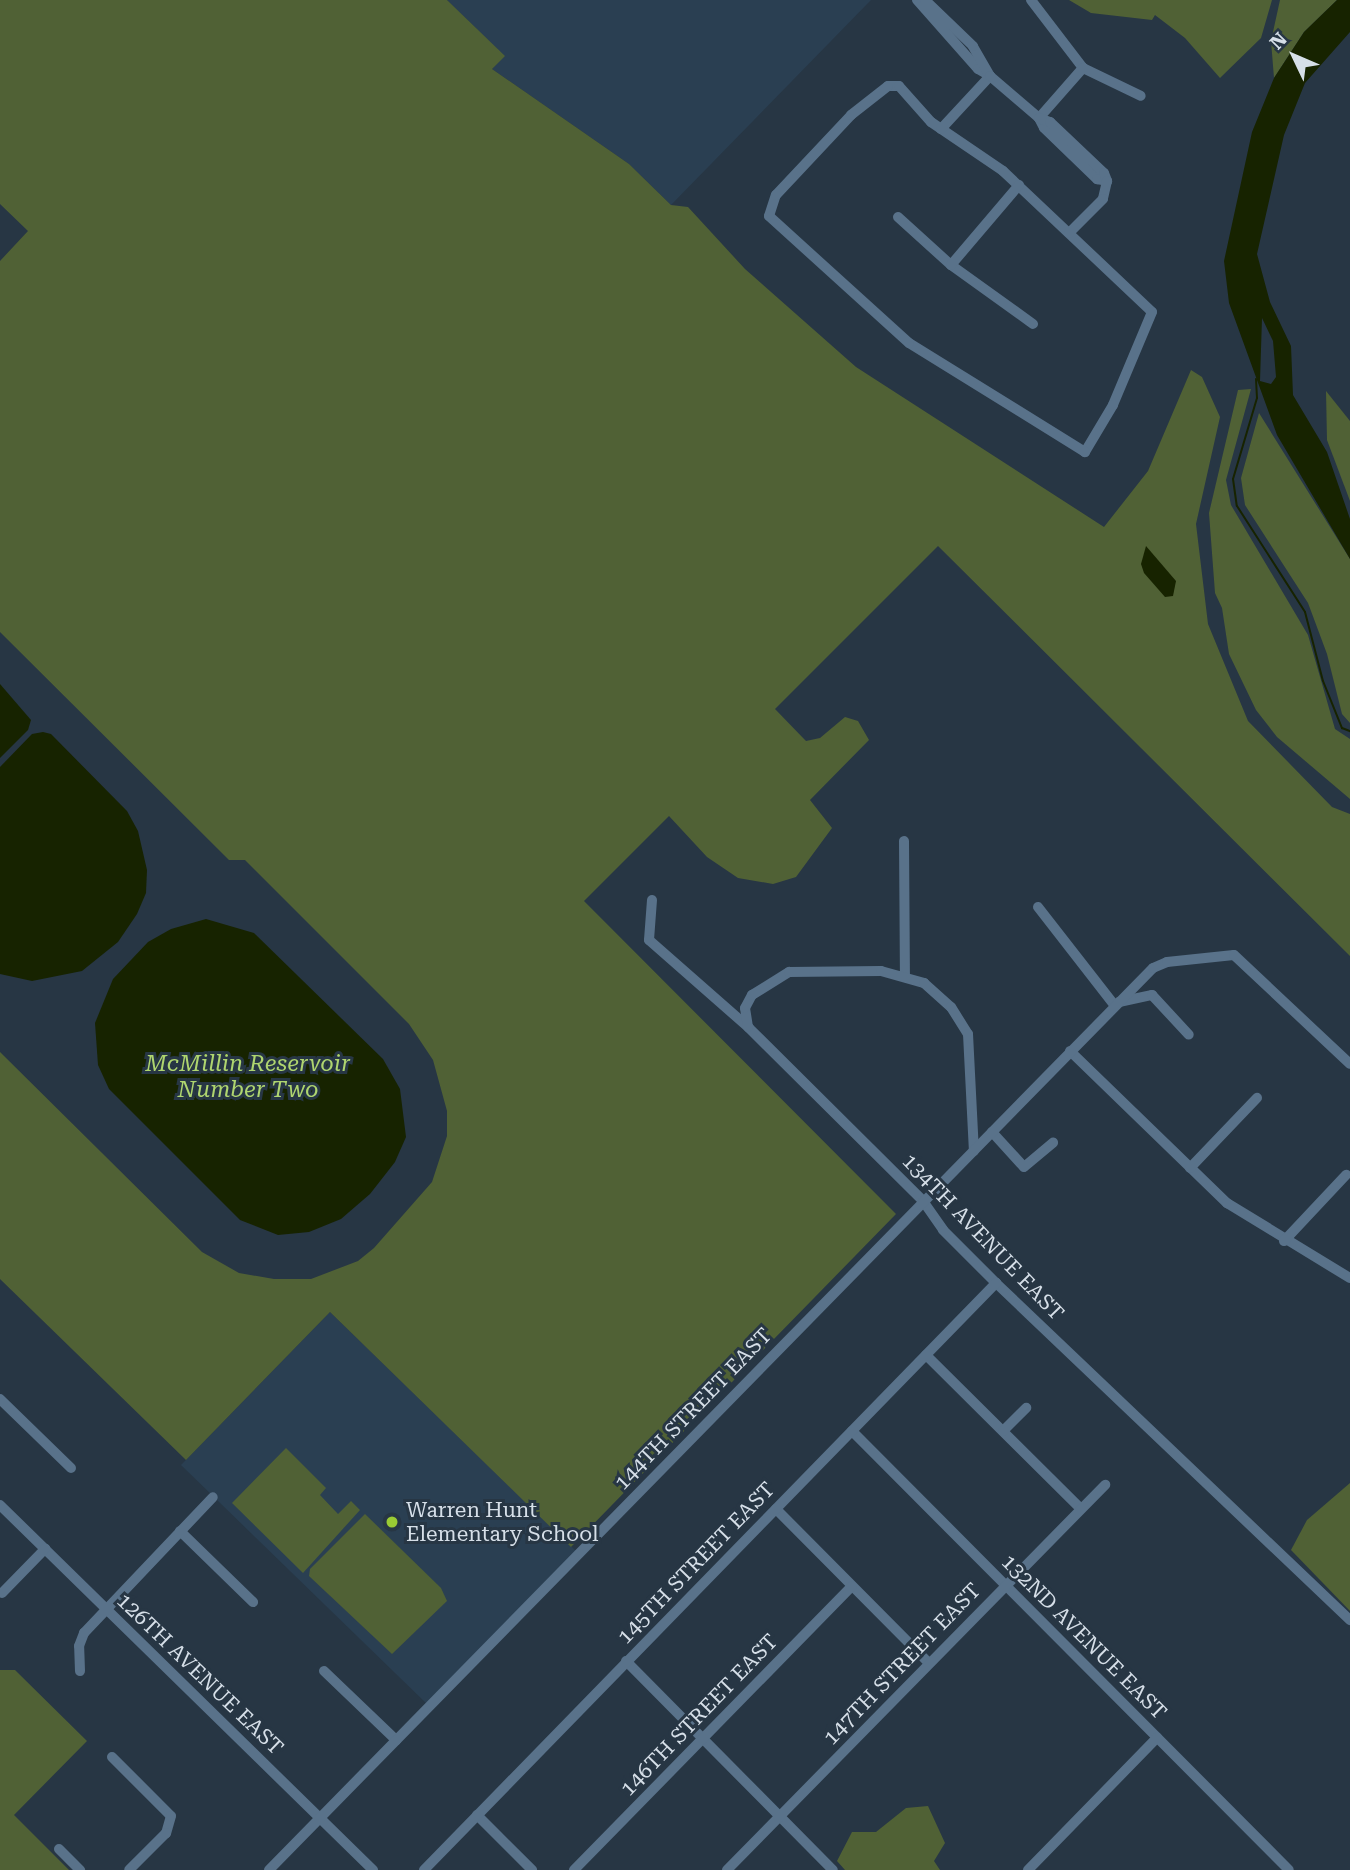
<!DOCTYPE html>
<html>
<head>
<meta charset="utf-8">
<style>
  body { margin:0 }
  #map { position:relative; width:1350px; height:1870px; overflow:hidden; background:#273644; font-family:"Roboto Serif",serif }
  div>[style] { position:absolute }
  .built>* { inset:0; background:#2a3f52 }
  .green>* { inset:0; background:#506135 }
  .water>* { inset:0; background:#172300 }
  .stream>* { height:2px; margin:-1px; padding:0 1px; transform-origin:1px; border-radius:1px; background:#172300 }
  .minor>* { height:10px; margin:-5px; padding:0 5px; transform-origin:5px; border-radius:5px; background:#59728a }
  .dots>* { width:19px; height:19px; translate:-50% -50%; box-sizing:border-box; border:4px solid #273644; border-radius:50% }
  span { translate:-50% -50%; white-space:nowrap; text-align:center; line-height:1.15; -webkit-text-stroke:6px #273644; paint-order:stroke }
  .street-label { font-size:21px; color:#d6dfe8 }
  .poi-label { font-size:21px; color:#d6dfe8 }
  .left { translate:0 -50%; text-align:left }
  .water-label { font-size:23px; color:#afd56f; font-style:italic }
  .north { position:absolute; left:1259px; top:21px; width:70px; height:70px; -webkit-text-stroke:5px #273644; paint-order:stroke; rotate:314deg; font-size:19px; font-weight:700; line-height:28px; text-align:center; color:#d6dfe8 }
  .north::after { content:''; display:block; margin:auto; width:24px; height:32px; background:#d6dfe8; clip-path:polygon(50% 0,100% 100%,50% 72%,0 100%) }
</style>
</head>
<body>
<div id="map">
  <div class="built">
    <div style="clip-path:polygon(447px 0,871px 0,671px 205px,629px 164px,492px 69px,504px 56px)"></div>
    <div style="clip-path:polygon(330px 1312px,578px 1553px,429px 1706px,181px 1465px)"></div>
  </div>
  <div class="green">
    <div style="clip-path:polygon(0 0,447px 0,505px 56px,492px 69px,629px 164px,671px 205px,688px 207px,745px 269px,856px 367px,1104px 527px,1148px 471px,1191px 370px,1202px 377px,1220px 417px,1196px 524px,1208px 624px,1248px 721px,1332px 807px,1350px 814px,1350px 956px,938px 546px,775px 709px,806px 741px,820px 738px,845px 717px,858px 721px,869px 740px,810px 800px,832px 828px,796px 877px,773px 884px,738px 878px,707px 857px,669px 816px,584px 901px,896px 1214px,571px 1547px,330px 1312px,186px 1460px,0 1279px,0 1052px,202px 1252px,239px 1273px,274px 1279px,311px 1279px,358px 1261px,374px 1248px,432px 1182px,447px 1136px,447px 1111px,433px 1060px,409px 1024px,245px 860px,229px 860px,0 632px,0 261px,28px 231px,0 204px)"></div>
    <div style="clip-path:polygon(1069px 0,1272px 0,1261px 38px,1220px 78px,1185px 38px,1155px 15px,1152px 20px,1091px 13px)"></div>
    <div style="clip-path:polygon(1280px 0,1337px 0,1304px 32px,1274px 78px,1271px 41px)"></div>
    <div style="clip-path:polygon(1251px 389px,1226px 480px,1231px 505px,1308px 635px,1335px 729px,1350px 739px,1350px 799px,1277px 737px,1256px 710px,1229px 654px,1222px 608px,1215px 593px,1209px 513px,1238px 390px)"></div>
    <div style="clip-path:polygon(1326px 391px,1350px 421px,1350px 501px,1327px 440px)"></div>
    <div style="clip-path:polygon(1259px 413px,1350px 559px,1350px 723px,1342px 714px,1327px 654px,1308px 603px,1245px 505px,1241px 478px)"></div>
    <div style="clip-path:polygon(286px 1448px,326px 1488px,320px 1495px,338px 1514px,351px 1501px,360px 1510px,303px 1573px,232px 1503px)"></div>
    <div style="clip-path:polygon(1350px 1483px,1350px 1611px,1291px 1550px,1307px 1520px)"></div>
    <div style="clip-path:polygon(365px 1514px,441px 1588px,447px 1601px,392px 1654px,309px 1576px,310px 1569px)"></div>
    <div style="clip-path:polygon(0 1670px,15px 1670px,87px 1741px,14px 1815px,69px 1870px,0 1870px)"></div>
    <div style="clip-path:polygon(928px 1806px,945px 1843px,934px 1861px,940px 1870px,845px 1870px,837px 1861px,852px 1832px,876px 1832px,906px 1808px)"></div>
  </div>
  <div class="water">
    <div style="clip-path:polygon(evenodd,1337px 0,1350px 0,1350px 32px,1305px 83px,1284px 135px,1257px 254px,1270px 302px,1291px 346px,1293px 395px,1327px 452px,1350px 519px,1350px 559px,1277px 435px,1229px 303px,1224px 261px,1252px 132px,1274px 78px,1304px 32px,1337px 0,1262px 318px,1273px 341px,1276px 377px,1271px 384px,1260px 381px,1262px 318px)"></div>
    <div style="clip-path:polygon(1146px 546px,1176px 581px,1173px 596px,1165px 597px,1144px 573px,1141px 564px)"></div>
    <div style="clip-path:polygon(0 684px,31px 720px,28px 730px,0 758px)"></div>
    <div style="clip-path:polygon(43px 732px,51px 734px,127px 811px,138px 831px,147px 870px,146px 893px,137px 914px,118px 942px,82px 971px,32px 981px,0 974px,0 767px,32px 734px)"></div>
    <div style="clip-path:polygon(206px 919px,254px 933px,383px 1059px,400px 1089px,406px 1137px,395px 1162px,370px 1194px,341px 1219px,309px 1232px,278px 1235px,240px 1220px,109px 1089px,98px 1065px,95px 1023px,113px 979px,148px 942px,171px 929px)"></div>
  </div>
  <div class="stream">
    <div style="left:1256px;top:379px;width:19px;rotate:87deg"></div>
    <div style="left:1257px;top:398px;width:84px;rotate:106.5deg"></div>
    <div style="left:1233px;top:479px;width:27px;rotate:82deg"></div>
    <div style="left:1237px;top:506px;width:126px;rotate:57.3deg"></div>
    <div style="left:1305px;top:612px;width:71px;rotate:75.4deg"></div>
    <div style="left:1323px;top:681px;width:51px;rotate:68deg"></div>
    <div style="left:1342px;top:728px;width:9px;rotate:21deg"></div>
  </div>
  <div class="minor">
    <div style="left:917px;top:0;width:92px;rotate:48.5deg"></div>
    <div style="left:978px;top:69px;width:14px;rotate:30deg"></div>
    <div style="left:990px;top:76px;width:34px;rotate:-120deg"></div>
    <div style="left:973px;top:46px;width:66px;rotate:-136.2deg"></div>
    <div style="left:1031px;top:0;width:86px;rotate:52.6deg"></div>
    <div style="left:1083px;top:68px;width:64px;rotate:25.8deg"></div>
    <div style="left:888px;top:86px;width:11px"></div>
    <div style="left:899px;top:86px;width:48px;rotate:48.4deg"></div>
    <div style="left:931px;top:122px;width:87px;rotate:34.2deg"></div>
    <div style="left:1003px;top:171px;width:205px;rotate:43.4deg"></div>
    <div style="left:1152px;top:312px;width:101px;rotate:112.8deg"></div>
    <div style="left:1113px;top:405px;width:55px;rotate:120.8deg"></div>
    <div style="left:1085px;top:452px;width:207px;rotate:-148.2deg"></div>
    <div style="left:909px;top:343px;width:189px;rotate:-137.8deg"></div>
    <div style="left:769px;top:216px;width:22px;rotate:-72deg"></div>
    <div style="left:776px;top:195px;width:110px;rotate:-46.8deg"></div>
    <div style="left:851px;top:115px;width:47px;rotate:-38.1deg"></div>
    <div style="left:1039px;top:118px;width:11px;rotate:63deg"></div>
    <div style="left:1044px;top:128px;width:74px;rotate:43.9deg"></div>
    <div style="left:1097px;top:179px;width:10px;rotate:11deg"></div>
    <div style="left:1039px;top:118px;width:67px;rotate:-48.7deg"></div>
    <div style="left:941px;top:129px;width:72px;rotate:-47.2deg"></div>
    <div style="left:990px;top:76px;width:65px;rotate:40.6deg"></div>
    <div style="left:1039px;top:118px;width:12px;rotate:20deg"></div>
    <div style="left:1050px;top:122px;width:74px;rotate:43.4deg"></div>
    <div style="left:1104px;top:173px;width:9px;rotate:69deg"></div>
    <div style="left:1107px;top:181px;width:18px;rotate:103deg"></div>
    <div style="left:1103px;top:199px;width:48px;rotate:135deg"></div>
    <div style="left:898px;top:217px;width:72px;rotate:42.2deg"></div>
    <div style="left:951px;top:265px;width:101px;rotate:35.7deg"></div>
    <div style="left:951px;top:265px;width:105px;rotate:-49.6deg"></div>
    <div style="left:904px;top:841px;width:133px;rotate:89.6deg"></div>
    <div style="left:652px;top:900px;width:40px;rotate:94.3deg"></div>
    <div style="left:649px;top:940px;width:133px;rotate:41.3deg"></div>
    <div style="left:749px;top:1028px;width:245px;rotate:44.8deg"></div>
    <div style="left:923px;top:1201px;width:35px;rotate:55deg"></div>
    <div style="left:943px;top:1230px;width:75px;rotate:45deg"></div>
    <div style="left:996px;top:1283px;width:489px;rotate:43.6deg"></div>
    <div style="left:1038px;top:907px;width:125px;rotate:52.1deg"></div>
    <div style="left:1119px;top:1002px;width:34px;rotate:-12deg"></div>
    <div style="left:1152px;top:995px;width:54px;rotate:47.2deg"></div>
    <div style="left:748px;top:1027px;width:19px;rotate:-99deg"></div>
    <div style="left:745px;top:1008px;width:15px;rotate:-62deg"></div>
    <div style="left:752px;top:995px;width:44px;rotate:-31.9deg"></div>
    <div style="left:789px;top:972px;width:92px;rotate:-0.6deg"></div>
    <div style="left:881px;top:971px;width:45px;rotate:15.6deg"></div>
    <div style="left:924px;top:983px;width:36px;rotate:42deg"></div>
    <div style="left:951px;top:1007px;width:32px;rotate:58deg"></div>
    <div style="left:968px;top:1034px;width:117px;rotate:87.1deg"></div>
    <div style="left:1070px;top:1051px;width:219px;rotate:44.1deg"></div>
    <div style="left:1227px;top:1203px;width:144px;rotate:31.4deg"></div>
    <div style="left:992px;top:1132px;width:47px;rotate:47.6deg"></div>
    <div style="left:1024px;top:1167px;width:38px;rotate:-40deg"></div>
    <div style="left:1190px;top:1168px;width:97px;rotate:-46.3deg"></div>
    <div style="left:1284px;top:1241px;width:91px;rotate:-46.8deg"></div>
    <div style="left:926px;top:1355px;width:218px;rotate:44.8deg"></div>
    <div style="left:0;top:1399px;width:99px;rotate:44.2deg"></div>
    <div style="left:852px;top:1431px;width:619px;rotate:45.13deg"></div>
    <div style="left:1003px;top:1431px;width:33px;rotate:-45deg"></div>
    <div style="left:0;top:1505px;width:522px;rotate:44.38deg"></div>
    <div style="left:776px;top:1509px;width:217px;rotate:45.2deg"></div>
    <div style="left:180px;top:1531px;width:102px;rotate:44.2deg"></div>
    <div style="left:2px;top:1593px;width:62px;rotate:-45.7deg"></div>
    <div style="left:626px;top:1661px;width:294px;rotate:45.3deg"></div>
    <div style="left:80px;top:1671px;width:25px;rotate:-92deg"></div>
    <div style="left:79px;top:1646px;width:14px;rotate:-69deg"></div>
    <div style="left:84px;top:1633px;width:187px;rotate:-46.5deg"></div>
    <div style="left:324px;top:1671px;width:100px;rotate:43.8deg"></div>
    <div style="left:112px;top:1757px;width:83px;rotate:45deg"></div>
    <div style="left:171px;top:1816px;width:18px;rotate:106deg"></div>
    <div style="left:166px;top:1833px;width:52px;rotate:135deg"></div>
    <div style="left:477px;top:1815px;width:78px;rotate:45deg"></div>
    <div style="left:59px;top:1849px;width:30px;rotate:45deg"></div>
    <div style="left:269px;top:1870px;width:1263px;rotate:-45.58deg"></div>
    <div style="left:1153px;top:968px;width:15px;rotate:-23deg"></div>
    <div style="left:1167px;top:962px;width:67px;rotate:-6deg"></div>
    <div style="left:1234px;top:955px;width:159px;rotate:43.2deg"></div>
    <div style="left:424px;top:1870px;width:820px;rotate:-45.74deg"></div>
    <div style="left:574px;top:1870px;width:397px;rotate:-45.6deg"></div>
    <div style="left:727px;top:1870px;width:540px;rotate:-45.53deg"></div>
    <div style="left:1028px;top:1870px;width:185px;rotate:-45.7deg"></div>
  </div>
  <div class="dots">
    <div style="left:392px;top:1522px;background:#9acb34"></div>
  </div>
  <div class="street-label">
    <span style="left:983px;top:1237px;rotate:46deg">134TH AVENUE EAST</span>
    <span style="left:693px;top:1409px;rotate:-46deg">144TH STREET EAST</span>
    <span style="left:696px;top:1563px;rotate:-46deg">145TH STREET EAST</span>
    <span style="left:1084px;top:1637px;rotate:45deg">132ND AVENUE EAST</span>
    <span style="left:902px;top:1664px;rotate:-46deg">147TH STREET EAST</span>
    <span style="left:200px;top:1674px;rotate:44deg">126TH AVENUE EAST</span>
    <span style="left:699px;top:1715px;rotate:-46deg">146TH STREET EAST</span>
  </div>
  <div class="poi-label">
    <span class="left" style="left:406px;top:1522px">Warren Hunt<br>Elementary School</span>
  </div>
  <div class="water-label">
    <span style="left:248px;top:1077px">McMillin Reservoir<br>Number Two</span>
  </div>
  <div class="north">N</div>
</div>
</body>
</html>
